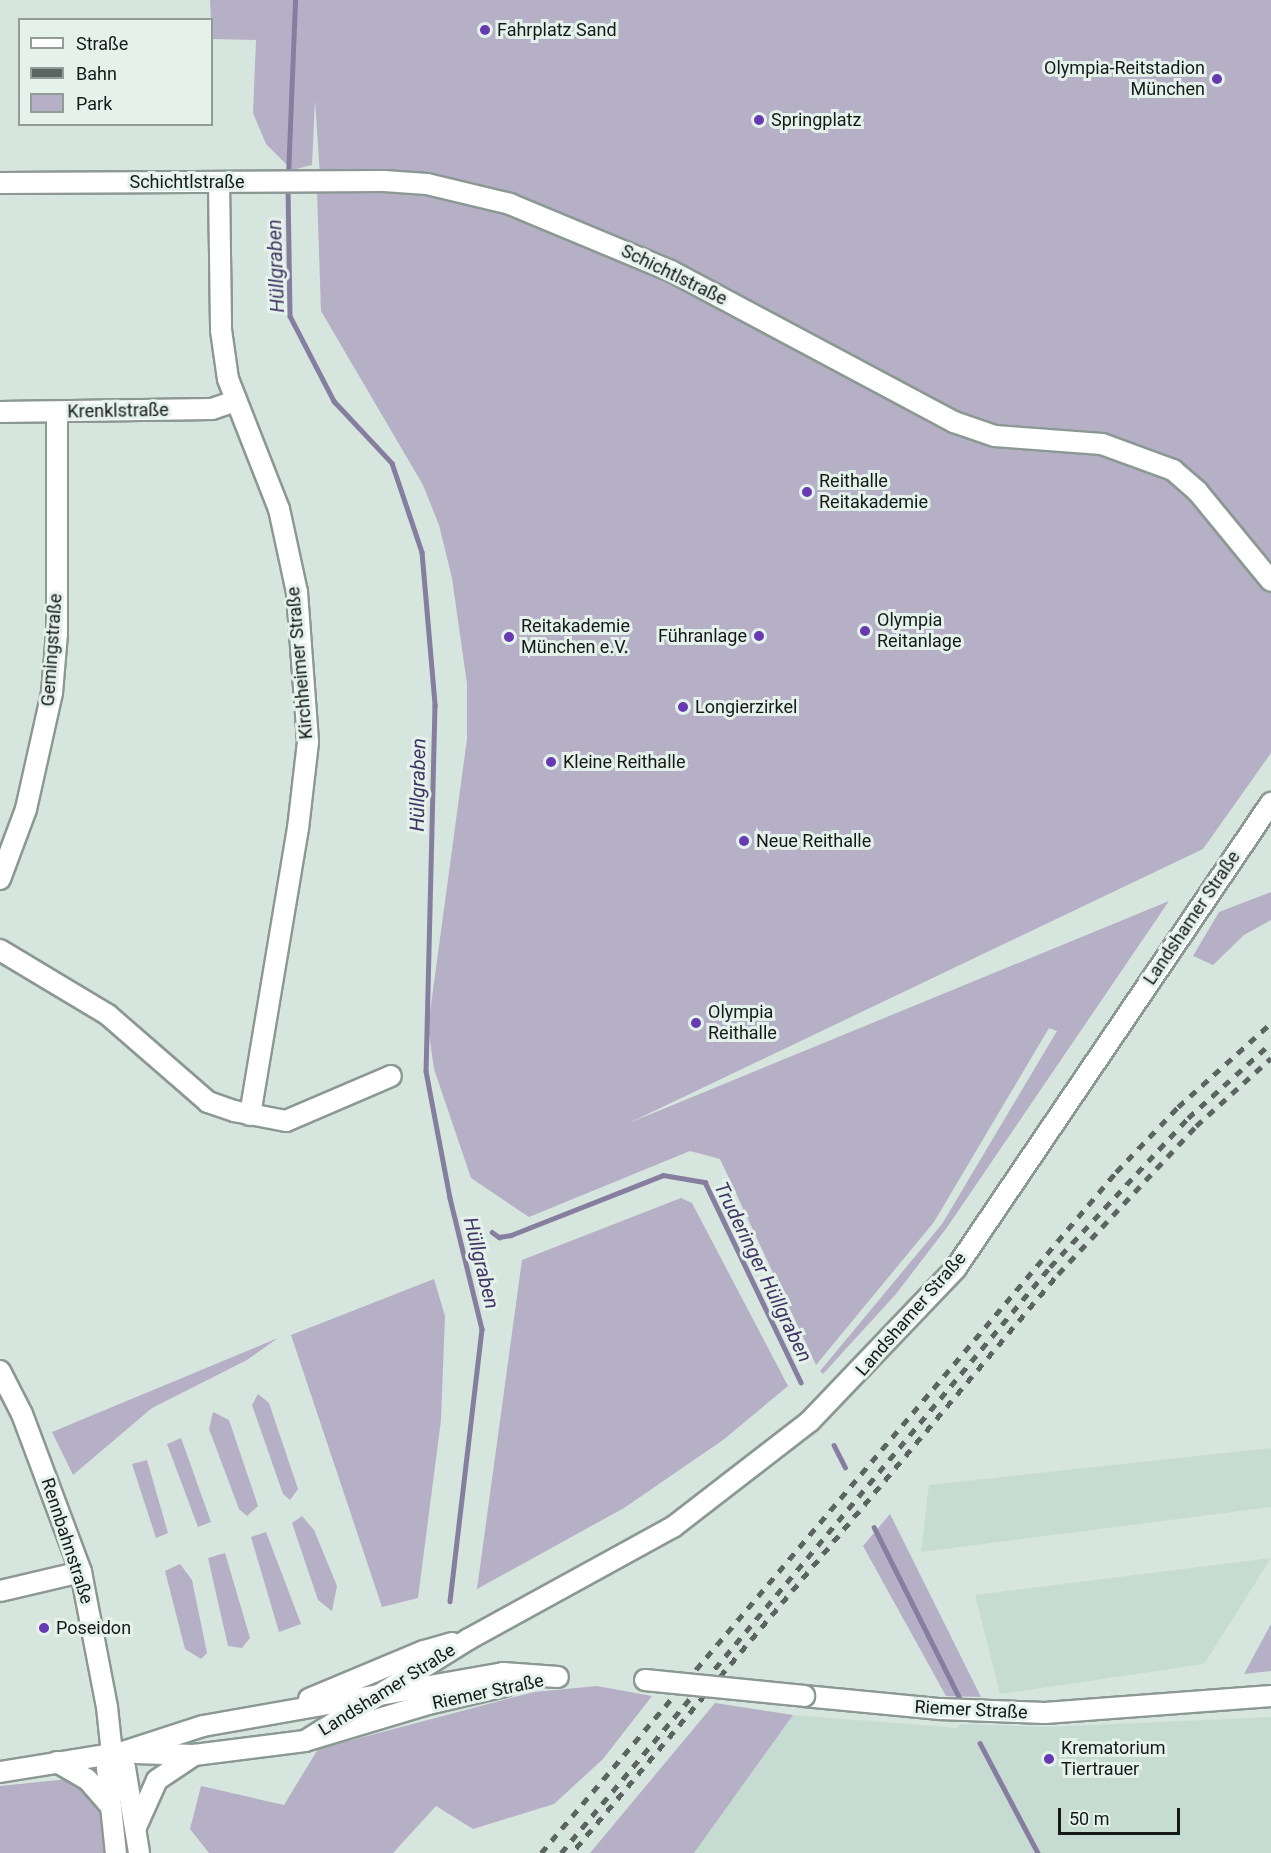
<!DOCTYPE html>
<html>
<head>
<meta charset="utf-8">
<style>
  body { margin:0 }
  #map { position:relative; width:1271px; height:1853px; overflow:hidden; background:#d7e5df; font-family:Roboto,sans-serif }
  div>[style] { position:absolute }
  .built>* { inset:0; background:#c6dcd2 }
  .green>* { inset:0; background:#b5b0c5 }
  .stream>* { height:4.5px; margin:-2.25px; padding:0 2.25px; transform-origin:2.25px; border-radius:2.25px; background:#867e9f }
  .roads { filter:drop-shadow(2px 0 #8c9893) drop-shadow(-2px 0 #8c9893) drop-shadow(0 2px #8c9893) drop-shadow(0 -2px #8c9893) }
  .minor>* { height:20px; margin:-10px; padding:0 10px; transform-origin:10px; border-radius:10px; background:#fff }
  .rail>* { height:4.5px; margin-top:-2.25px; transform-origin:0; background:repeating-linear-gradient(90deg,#5b6460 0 8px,transparent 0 16px) }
  .bridges { filter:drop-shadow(2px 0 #8c9893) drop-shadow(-2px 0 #8c9893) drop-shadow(0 2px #8c9893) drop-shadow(0 -2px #8c9893) }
  .minor-bridge>* { height:20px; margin:-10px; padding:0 10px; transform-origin:10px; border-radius:10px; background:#fff }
  .dots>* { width:16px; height:16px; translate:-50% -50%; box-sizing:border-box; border:3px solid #e5f2ec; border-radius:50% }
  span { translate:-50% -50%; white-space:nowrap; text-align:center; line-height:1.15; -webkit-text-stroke:6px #e5f2ec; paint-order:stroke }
  .poi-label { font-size:18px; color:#151a18 }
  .left { translate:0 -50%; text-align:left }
  .right { translate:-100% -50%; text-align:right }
  .street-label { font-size:18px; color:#151a18 }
  .water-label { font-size:20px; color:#433563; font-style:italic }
  .legend { position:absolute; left:18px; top:18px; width:195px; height:108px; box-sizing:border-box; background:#e5f2ec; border:2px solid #929c97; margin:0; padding:8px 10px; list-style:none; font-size:18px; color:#151a18 }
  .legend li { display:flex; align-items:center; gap:12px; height:30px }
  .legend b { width:30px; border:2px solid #929c97 }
  .scale { position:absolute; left:1058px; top:1808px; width:122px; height:27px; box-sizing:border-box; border:3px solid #151a18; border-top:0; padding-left:8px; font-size:18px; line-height:21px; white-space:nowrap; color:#151a18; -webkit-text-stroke:4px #e5f2ec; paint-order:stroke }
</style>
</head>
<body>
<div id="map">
  <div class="built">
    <div style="clip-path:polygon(1271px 1448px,1271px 1507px,921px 1552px,929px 1485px)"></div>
    <div style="clip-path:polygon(1271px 1558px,1204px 1664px,1000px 1694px,975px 1595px)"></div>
    <div style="clip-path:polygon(793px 1715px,957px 1728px,961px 1724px,1049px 1727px,1271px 1717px,1271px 1853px,694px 1853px)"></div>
  </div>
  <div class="green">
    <div style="clip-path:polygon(210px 0,1271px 0,1271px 753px,1203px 849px,629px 1123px,1169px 901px,948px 1226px,896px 1294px,823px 1374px,820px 1371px,942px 1224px,1057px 1031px,1049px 1028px,934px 1222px,816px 1365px,720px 1159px,690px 1151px,529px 1217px,471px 1178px,434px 1069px,428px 1027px,467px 739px,467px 684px,452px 578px,439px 525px,423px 485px,321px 311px,317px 192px,321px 191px,315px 100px,312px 165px,292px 170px,266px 144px,253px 113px,256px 40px,212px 39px)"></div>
    <div style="clip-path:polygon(1271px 892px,1271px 920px,1244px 935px,1213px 965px,1193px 956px,1219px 912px)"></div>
    <div style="clip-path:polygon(681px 1198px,692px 1203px,788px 1386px,723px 1440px,624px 1508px,477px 1589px,522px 1260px)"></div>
    <div style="clip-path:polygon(434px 1279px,445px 1316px,441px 1420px,418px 1598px,382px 1607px,291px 1335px)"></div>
    <div style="clip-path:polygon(278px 1338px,247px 1360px,152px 1408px,73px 1475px,52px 1432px)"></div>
    <div style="clip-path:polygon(258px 1394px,269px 1403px,298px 1489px,290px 1500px,283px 1494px,252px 1405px)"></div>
    <div style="clip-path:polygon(213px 1412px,229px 1420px,258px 1506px,247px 1516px,239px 1509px,209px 1429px)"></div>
    <div style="clip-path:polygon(181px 1438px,211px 1522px,198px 1527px,167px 1444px)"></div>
    <div style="clip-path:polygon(147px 1460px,168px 1533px,156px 1538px,132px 1464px)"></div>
    <div style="clip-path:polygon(890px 1514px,981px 1697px,946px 1696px,863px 1546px)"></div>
    <div style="clip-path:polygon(302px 1516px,314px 1530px,337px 1586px,332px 1611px,318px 1600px,292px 1523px)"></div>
    <div style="clip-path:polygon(266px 1532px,301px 1624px,279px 1632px,251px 1537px)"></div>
    <div style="clip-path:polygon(225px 1553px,250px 1638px,242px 1648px,228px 1646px,208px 1558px)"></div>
    <div style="clip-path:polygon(180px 1564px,192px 1580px,207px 1653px,201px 1659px,185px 1649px,165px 1571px)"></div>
    <div style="clip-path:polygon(1271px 1624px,1271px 1671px,1244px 1674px)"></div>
    <div style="clip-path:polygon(597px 1686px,652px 1696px,603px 1759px,554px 1804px,473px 1829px,436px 1806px,393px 1853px,209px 1853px,190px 1829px,201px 1786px,284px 1805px,318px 1749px,534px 1692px)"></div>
    <div style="clip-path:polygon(715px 1703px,793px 1715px,694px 1853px,590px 1853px)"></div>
    <div style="clip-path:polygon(68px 1779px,103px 1804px,111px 1853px,0 1853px,0 1786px)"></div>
  </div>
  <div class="stream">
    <div style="left:288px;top:176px;width:176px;rotate:-87.7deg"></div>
    <div style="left:288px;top:187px;width:129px;rotate:89.1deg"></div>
    <div style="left:290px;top:316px;width:96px;rotate:62.6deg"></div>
    <div style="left:334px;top:401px;width:85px;rotate:46.9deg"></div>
    <div style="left:392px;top:463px;width:94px;rotate:71.4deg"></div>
    <div style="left:422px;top:552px;width:154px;rotate:85.1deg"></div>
    <div style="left:435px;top:705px;width:366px;rotate:91.4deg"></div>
    <div style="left:426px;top:1071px;width:129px;rotate:79.3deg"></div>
    <div style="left:450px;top:1198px;width:135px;rotate:76.3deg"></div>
    <div style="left:482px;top:1329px;width:274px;rotate:96.7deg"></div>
    <div style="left:492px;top:1232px;width:9px;rotate:36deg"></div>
    <div style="left:499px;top:1237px;width:12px;rotate:-9deg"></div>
    <div style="left:511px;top:1235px;width:163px;rotate:-21.5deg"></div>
    <div style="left:663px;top:1175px;width:43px;rotate:9.5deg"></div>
    <div style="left:705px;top:1182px;width:222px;rotate:64.4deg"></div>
    <div style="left:834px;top:1445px;width:25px;rotate:63deg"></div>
    <div style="left:874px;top:1527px;width:190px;rotate:63.4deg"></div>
    <div style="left:980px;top:1743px;width:124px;rotate:62.2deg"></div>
  </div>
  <div class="roads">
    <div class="minor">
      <div style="left:219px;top:182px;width:148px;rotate:89.2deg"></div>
      <div style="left:221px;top:330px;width:49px;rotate:81.9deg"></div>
      <div style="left:228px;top:379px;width:140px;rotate:68.6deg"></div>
      <div style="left:279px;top:509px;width:85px;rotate:77.8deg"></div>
      <div style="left:297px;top:592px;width:150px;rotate:85.8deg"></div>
      <div style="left:308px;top:742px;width:87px;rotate:96.6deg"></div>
      <div style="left:298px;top:828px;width:291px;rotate:99.5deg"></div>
      <div style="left:0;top:183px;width:384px;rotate:-0.3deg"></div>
      <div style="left:384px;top:181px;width:43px;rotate:4deg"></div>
      <div style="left:427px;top:184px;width:85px;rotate:13.5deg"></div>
      <div style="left:510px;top:204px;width:174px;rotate:22.6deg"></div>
      <div style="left:671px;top:271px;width:321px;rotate:28.1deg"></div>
      <div style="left:954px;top:422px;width:43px;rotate:18.9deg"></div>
      <div style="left:995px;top:436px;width:107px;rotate:4.3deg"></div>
      <div style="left:1102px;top:444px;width:76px;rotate:20.1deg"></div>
      <div style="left:1173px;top:470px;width:33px;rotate:41deg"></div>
      <div style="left:1198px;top:492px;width:115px;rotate:50.6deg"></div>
      <div style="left:0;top:412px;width:212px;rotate:-0.8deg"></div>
      <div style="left:212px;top:409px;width:24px;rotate:-19deg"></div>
      <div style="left:0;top:879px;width:75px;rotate:-69.6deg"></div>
      <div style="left:26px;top:809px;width:119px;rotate:-77.4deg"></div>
      <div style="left:52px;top:693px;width:59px;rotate:-85.2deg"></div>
      <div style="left:57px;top:634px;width:222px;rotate:-90deg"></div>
      <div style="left:0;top:950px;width:126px;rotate:31deg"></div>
      <div style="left:108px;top:1015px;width:133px;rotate:41deg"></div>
      <div style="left:208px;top:1102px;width:28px;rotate:19deg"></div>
      <div style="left:234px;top:1111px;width:53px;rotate:10.9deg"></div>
      <div style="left:286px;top:1121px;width:114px;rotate:-23.2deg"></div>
      <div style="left:0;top:1371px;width:48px;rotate:62.9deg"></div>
      <div style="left:22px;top:1414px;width:169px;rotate:69.5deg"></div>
      <div style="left:81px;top:1572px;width:137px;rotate:79.1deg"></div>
      <div style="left:107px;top:1707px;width:47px;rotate:83.9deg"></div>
      <div style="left:112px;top:1754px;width:15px;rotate:110deg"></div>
      <div style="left:107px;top:1768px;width:85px;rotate:84deg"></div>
      <div style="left:0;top:1591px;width:83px;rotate:-13.2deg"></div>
      <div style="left:804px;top:1696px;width:137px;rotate:5.5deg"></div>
      <div style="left:940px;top:1709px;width:105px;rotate:2.2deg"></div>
      <div style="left:1045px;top:1713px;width:227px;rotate:-4.3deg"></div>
      <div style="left:309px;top:1699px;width:125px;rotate:-22.7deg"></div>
      <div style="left:424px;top:1651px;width:29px;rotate:-16deg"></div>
      <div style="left:305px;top:1741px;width:193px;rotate:-31.9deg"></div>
      <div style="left:469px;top:1639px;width:233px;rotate:-28.8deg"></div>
      <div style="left:673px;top:1527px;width:173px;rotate:-37.7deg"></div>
      <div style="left:810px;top:1421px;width:211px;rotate:-46.3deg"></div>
      <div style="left:956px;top:1268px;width:562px;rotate:-55.89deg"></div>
      <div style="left:135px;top:1753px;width:59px;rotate:1.9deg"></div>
      <div style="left:194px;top:1755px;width:112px;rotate:-7.2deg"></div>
      <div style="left:305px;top:1741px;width:128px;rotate:-16.7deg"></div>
      <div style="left:428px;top:1704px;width:79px;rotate:-13.2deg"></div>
      <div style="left:112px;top:1754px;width:19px;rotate:47deg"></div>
      <div style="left:125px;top:1768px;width:86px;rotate:80.6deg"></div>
      <div style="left:57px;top:1762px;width:34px;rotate:30deg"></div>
      <div style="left:87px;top:1779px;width:35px;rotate:49deg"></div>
      <div style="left:0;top:1772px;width:125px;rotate:-9.2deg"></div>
      <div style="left:123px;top:1752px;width:84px;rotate:-18deg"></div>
      <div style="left:203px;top:1726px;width:305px;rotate:-10deg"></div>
      <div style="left:503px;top:1673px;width:55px;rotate:4.2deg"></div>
      <div style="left:136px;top:1827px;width:51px;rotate:-65.9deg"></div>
      <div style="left:157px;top:1780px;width:45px;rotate:-34deg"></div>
    </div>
  </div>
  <div class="rail">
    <div style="left:576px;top:1848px;width:750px;rotate:-49.98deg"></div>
    <div style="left:1058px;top:1274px;width:202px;rotate:-47deg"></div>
    <div style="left:1196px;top:1126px;width:101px;rotate:-42.2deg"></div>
    <div style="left:541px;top:1853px;width:891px;rotate:-49.82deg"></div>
    <div style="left:1116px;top:1172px;width:90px;rotate:-46.4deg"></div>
    <div style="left:1178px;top:1107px;width:125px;rotate:-42.1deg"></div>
    <div style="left:561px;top:1853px;width:763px;rotate:-50.16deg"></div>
    <div style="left:1050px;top:1267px;width:203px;rotate:-47.2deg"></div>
    <div style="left:1188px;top:1118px;width:112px;rotate:-42.1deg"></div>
  </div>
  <div class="bridges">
    <div class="minor-bridge">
      <div style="left:645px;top:1680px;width:160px;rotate:5.7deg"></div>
    </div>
  </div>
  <div class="dots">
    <div style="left:485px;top:30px;background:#673ab2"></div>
    <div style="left:1217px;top:79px;background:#673ab2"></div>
    <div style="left:759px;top:120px;background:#673ab2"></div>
    <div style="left:807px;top:492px;background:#673ab2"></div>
    <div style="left:865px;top:631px;background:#673ab2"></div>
    <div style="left:759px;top:636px;background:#673ab2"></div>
    <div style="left:509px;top:637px;background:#673ab2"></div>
    <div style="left:683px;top:707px;background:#673ab2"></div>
    <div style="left:551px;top:762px;background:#673ab2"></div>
    <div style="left:744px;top:841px;background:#673ab2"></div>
    <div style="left:696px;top:1023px;background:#673ab2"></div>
    <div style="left:44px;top:1628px;background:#673ab2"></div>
    <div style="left:1049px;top:1759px;background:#673ab2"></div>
  </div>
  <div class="poi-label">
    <span class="left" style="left:497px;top:30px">Fahrplatz Sand</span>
    <span class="right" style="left:1205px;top:79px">Olympia-Reitstadion<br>München</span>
    <span class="left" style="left:771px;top:120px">Springplatz</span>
    <span class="left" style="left:819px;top:492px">Reithalle<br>Reitakademie</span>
    <span class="left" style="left:877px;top:631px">Olympia<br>Reitanlage</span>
    <span class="left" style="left:521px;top:637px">Reitakademie<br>München e.V.</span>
    <span class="right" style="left:747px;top:636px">Führanlage</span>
    <span class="left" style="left:695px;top:707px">Longierzirkel</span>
    <span class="left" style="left:563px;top:762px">Kleine Reithalle</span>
    <span class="left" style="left:756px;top:841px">Neue Reithalle</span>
    <span class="left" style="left:708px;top:1023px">Olympia<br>Reithalle</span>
    <span class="left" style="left:56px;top:1628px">Poseidon</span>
    <span class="left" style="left:1061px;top:1759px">Krematorium<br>Tiertrauer</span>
  </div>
  <div class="street-label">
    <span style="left:187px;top:182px">Schichtlstraße</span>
    <span style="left:674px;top:275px;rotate:26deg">Schichtlstraße</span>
    <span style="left:118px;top:411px;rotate:-1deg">Krenklstraße</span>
    <span style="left:52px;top:650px;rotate:-86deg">Gemingstraße</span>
    <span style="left:300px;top:663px;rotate:-95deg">Kirchheimer Straße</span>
    <span style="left:1192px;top:918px;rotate:-56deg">Landshamer Straße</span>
    <span style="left:911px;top:1314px;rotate:-49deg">Landshamer Straße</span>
    <span style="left:67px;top:1541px;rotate:72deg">Rennbahnstraße</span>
    <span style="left:387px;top:1690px;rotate:-32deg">Landshamer Straße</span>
    <span style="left:488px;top:1692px;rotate:-12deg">Riemer Straße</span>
    <span style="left:971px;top:1710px;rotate:3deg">Riemer Straße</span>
  </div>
  <div class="water-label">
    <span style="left:276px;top:266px;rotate:-92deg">Hüllgraben</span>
    <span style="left:418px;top:785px;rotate:-89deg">Hüllgraben</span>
    <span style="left:481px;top:1263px;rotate:76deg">Hüllgraben</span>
    <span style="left:763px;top:1272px;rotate:64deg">Truderinger Hüllgraben</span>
  </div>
  <ul class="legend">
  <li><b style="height:8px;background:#fff"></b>Straße</li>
  <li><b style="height:8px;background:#5b6460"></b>Bahn</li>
  <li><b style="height:16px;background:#b5b0c5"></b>Park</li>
  </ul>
  <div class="scale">50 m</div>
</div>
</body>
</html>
